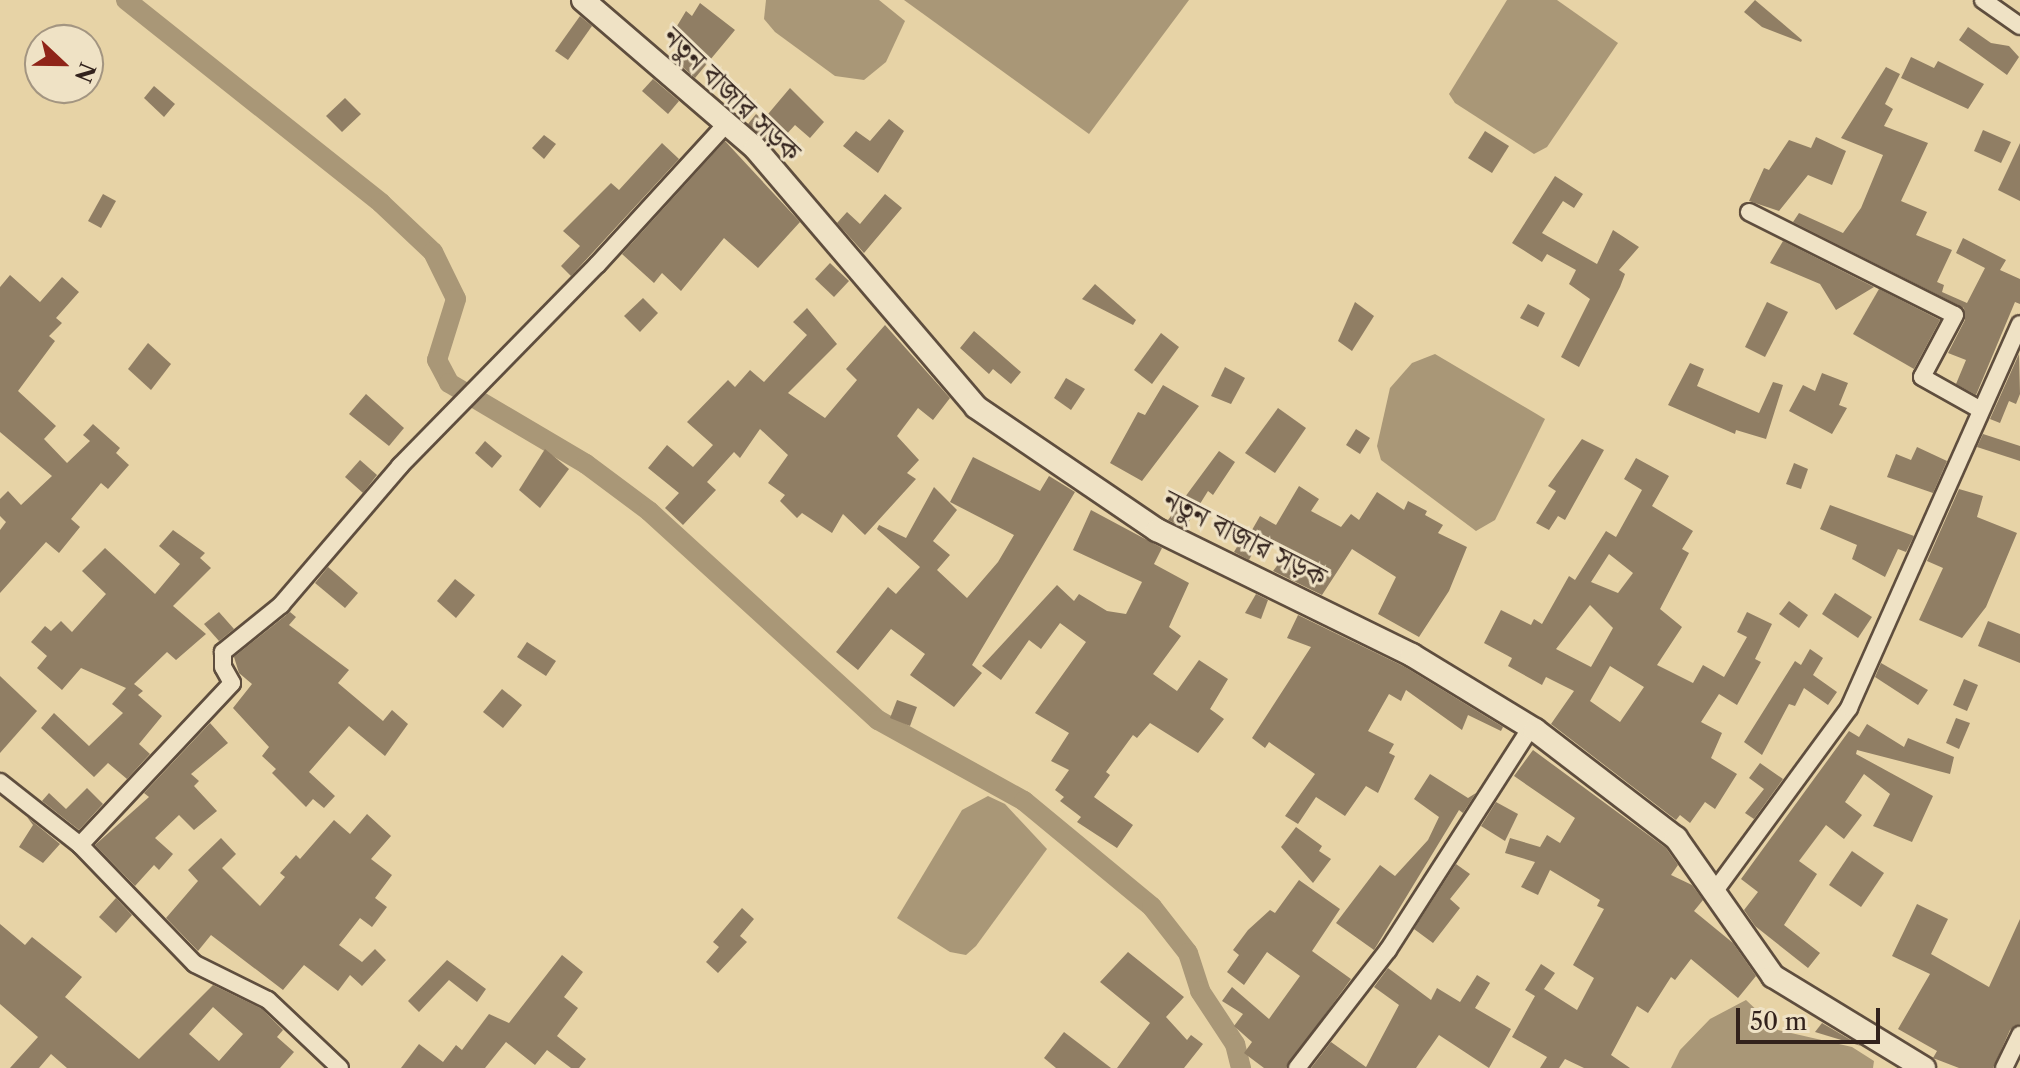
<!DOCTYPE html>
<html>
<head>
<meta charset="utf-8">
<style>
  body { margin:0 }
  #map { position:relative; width:2020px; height:1068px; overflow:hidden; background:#e7d3a6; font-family:"Libre Caslon Text","Noto Serif Bengali",serif }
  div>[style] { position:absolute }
  .water>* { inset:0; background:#a99777 }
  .canal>* { height:20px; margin:-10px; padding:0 10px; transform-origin:10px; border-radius:10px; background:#a99777 }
  .building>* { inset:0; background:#907e64 }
  .roads { filter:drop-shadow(2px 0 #5f4e3e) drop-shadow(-2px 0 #5f4e3e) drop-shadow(0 2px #5f4e3e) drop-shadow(0 -2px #5f4e3e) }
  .street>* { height:16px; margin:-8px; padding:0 8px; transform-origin:8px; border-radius:8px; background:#efe2c5 }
  .secondary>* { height:22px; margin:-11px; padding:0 11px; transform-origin:11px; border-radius:11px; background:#efe2c5 }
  span { translate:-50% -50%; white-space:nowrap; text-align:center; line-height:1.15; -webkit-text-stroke:6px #efe2c5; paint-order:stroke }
  .street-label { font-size:28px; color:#32221c }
  .north { position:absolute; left:24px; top:24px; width:80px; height:80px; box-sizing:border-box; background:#efe2c5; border:2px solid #a39581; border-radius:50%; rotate:112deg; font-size:22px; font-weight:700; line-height:32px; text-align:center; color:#32221c }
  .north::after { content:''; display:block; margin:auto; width:28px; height:36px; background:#8f2418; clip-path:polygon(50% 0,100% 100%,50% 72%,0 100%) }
  .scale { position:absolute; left:1736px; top:1008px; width:144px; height:36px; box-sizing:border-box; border:4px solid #32221c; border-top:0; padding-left:10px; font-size:24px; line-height:28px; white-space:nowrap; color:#32221c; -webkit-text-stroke:6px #efe2c5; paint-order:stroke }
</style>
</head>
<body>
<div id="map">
  <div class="water">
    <div style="clip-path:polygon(766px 0,879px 0,905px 21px,886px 62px,864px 80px,835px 76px,775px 32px,764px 19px)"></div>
    <div style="clip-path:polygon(904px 0,1189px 0,1089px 134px)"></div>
    <div style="clip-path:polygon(1507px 0,1557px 0,1618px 43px,1547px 147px,1534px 154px,1455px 103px,1449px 94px)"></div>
    <div style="clip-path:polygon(1435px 354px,1545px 419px,1495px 520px,1476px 531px,1381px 460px,1377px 446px,1390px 388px,1412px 363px)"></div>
    <div style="clip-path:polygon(988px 796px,1005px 804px,1047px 849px,976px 946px,966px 955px,950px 952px,897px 918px,962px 810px)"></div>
    <div style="clip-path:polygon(1746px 1000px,1778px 1030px,1852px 1047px,1874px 1061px,1873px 1068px,1671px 1068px,1680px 1050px,1710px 1019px)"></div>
  </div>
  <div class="canal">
    <div style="left:126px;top:0;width:326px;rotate:38.5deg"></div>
    <div style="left:381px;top:203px;width:71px;rotate:43.3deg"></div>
    <div style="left:433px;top:252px;width:52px;rotate:63.9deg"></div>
    <div style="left:456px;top:299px;width:64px;rotate:107.3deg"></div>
    <div style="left:437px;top:360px;width:26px;rotate:62deg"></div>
    <div style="left:449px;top:383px;width:159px;rotate:30.6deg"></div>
    <div style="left:586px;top:464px;width:79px;rotate:36.7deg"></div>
    <div style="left:649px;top:511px;width:310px;rotate:42.4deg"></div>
    <div style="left:878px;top:720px;width:167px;rotate:29deg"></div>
    <div style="left:1024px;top:801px;width:166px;rotate:39.6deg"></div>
    <div style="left:1152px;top:907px;width:58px;rotate:52deg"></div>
    <div style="left:1188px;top:953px;width:40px;rotate:72deg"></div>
    <div style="left:1200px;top:991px;width:64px;rotate:56.6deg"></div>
    <div style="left:1235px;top:1044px;width:25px;rotate:76deg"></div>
  </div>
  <div class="building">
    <div style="clip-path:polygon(1755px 0,1802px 40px,1801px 42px,1762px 27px,1744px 12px)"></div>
    <div style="clip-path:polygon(700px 3px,735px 30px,695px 78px,676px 61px,685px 50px,671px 36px,686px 11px,692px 16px)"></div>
    <div style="clip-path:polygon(580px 16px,592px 26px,568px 60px,555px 51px)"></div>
    <div style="clip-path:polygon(1968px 27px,1991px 43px,2009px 46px,2019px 57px,2007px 75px,1959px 40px)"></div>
    <div style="clip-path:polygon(1911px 57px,1934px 68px,1938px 61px,1984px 84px,1968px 109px,1901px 78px)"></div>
    <div style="clip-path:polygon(1886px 67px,1900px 74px,1885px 104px,1893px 109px,1884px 126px,1928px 143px,1901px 201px,1927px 212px,1916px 235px,1952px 250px,1937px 282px,1944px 285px,1942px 292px,1967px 303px,1985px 268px,1956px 253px,1963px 238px,2006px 260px,2000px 270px,2020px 279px,2020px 304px,2015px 302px,1976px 395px,1956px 384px,1966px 360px,1948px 353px,1965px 320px,1964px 308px,1793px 222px,1799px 213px,1843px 233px,1861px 208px,1883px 155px,1841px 138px)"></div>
    <div style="clip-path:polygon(653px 79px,679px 101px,668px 114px,642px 91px)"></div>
    <div style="clip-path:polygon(154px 86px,175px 104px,164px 117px,144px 98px)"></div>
    <div style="clip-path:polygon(790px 88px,824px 122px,810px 138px,795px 125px,774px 148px,748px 124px,756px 114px,763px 120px)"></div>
    <div style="clip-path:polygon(345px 98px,361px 114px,342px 132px,326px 116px)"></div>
    <div style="clip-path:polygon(889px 119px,904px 131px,878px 173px,843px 146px,856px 131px,870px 141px)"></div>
    <div style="clip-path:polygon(1983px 130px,2011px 142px,2001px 163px,1974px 151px)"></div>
    <div style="clip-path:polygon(1485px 131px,1509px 146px,1492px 173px,1468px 158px)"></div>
    <div style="clip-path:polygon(544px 135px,556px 144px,544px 159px,532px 148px)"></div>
    <div style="clip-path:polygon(1816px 137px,1846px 151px,1832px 185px,1808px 175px,1779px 211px,1749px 201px,1764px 168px,1769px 170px,1789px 140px,1811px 148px)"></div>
    <div style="clip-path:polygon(725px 141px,800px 222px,758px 268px,724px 238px,681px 291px,662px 273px,654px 283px,622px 254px)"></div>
    <div style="clip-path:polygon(662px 143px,679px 159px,571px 276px,561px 266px,580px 246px,563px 231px,611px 183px,619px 190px)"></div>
    <div style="clip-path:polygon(2020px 143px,2020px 201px,1998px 190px)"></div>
    <div style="clip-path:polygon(1555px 176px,1583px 194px,1574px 208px,1563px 201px,1542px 233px,1597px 264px,1613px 230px,1639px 247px,1619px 270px,1625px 274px,1620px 287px,1579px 367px,1561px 357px,1590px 299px,1569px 284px,1576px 270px,1547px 254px,1542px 262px,1512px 243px)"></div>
    <div style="clip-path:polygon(103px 194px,116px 201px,101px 228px,88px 221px)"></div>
    <div style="clip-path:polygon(885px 194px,902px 208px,864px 253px,837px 223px,847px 212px,860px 224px)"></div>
    <div style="clip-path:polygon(1783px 241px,1874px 287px,1836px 310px,1820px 284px,1770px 263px)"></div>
    <div style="clip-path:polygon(830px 263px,849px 281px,834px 297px,815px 279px)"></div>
    <div style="clip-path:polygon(10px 275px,40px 302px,62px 277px,79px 292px,56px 318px,62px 323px,49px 336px,55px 341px,18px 391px,56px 426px,44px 439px,67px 463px,90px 441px,83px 435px,93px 424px,120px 448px,116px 453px,129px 465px,108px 489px,101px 483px,71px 519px,80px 527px,59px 553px,46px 542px,0 593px,0 530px,6px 522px,0 516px,0 499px,8px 491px,21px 505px,52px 476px,0 432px,0 287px)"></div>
    <div style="clip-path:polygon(1095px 284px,1136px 320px,1133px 325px,1082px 299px)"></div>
    <div style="clip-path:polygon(1879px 289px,1940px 320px,1914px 369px,1853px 334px)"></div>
    <div style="clip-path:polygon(643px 298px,658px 313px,640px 332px,624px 316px)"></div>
    <div style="clip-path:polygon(1355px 302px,1374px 316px,1352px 351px,1338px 341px)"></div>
    <div style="clip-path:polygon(1767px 302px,1788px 312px,1765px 357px,1745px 347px)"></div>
    <div style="clip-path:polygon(1528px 304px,1545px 313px,1538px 327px,1520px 318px)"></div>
    <div style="clip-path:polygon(807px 308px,837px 344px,788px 393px,825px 418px,857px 380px,846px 369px,885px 325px,950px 398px,933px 420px,918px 408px,897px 436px,919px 460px,907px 473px,916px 479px,865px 535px,843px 514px,832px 533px,802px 513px,797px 518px,780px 501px,785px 495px,768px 483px,788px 455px,760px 429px,740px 458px,734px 452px,707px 482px,716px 490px,683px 525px,665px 508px,679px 493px,648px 468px,667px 445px,693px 467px,713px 445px,687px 422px,728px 380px,735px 387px,750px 370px,764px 382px,807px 335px,793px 322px)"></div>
    <div style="clip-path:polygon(974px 331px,1021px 372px,1011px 384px,993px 369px,989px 374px,960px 348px)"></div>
    <div style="clip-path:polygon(1161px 333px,1179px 347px,1152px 384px,1134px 370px)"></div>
    <div style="clip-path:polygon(148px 343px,171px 364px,151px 390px,128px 369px)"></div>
    <div style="clip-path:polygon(2019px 354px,2020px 394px,2016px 404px,2009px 401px,2000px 423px,1990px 419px)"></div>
    <div style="clip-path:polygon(1690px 363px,1704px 369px,1697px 386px,1759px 413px,1773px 382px,1783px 385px,1766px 439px,1736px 430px,1735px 434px,1668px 405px)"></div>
    <div style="clip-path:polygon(1225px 367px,1245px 378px,1231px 404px,1211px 396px)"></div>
    <div style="clip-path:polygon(1822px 373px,1848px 383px,1839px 405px,1847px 408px,1832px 434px,1789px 411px,1803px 385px,1815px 391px)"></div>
    <div style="clip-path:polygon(1066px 378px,1085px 389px,1071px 410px,1054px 398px)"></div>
    <div style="clip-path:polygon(1163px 385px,1199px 406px,1142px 481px,1110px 463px,1138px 412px,1145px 415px)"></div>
    <div style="clip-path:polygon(366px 394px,404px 428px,389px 446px,349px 414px)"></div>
    <div style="clip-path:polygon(1278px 408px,1306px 428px,1275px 473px,1245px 453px)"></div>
    <div style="clip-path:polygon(1356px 429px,1370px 438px,1360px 454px,1346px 445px)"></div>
    <div style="clip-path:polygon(1983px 434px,2020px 446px,2020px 461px,1977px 447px)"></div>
    <div style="clip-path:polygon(1582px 439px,1604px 450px,1565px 520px,1558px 516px,1549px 530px,1536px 523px,1556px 491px,1548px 486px)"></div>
    <div style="clip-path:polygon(485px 441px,502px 456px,492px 468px,475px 453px)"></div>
    <div style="clip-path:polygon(1917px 447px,1947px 461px,1933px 493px,1887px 477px,1896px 454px,1911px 460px)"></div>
    <div style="clip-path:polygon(545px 449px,569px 469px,540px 508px,519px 490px)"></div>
    <div style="clip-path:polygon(1219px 451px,1235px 462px,1213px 495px,1208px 491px,1185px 528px,1168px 520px)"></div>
    <div style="clip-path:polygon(973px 457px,1040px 491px,1049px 476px,1075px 492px,972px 665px,982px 673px,954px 707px,910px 675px,925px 654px,891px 629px,858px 670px,836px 652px,888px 587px,896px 594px,920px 567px,877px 529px,879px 525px,906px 538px,934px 487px,957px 510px,933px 541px,950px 555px,937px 570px,967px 598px,998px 562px,1014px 535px,950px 502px)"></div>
    <div style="clip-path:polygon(evenodd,1636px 458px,1669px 476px,1652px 506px,1693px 531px,1682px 549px,1689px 553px,1660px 609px,1682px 627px,1657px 665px,1693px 683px,1703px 665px,1724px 677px,1747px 637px,1737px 632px,1747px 612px,1772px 624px,1755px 659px,1761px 662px,1737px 705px,1719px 694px,1701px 722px,1722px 733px,1711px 758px,1737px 774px,1715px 809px,1705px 802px,1690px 823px,1680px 815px,1676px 820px,1551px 724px,1574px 691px,1546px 677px,1542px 685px,1508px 666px,1512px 658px,1484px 643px,1501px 610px,1531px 625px,1534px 619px,1542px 624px,1569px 576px,1575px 580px,1606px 531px,1616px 537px,1642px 490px,1624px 479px,1636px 458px,1609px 554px,1633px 573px,1618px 593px,1591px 582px,1609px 554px,1636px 458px,1590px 605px,1613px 628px,1591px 667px,1556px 649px,1590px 605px,1636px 458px,1610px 666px,1644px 687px,1620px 722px,1590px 701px,1610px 666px)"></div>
    <div style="clip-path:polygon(360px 460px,377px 475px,363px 493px,345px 477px)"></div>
    <div style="clip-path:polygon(1794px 463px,1808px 469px,1801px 489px,1786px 484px)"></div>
    <div style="clip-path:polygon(1299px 486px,1319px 499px,1311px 511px,1341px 527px,1351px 514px,1359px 520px,1377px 492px,1404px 510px,1408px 501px,1427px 511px,1425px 515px,1443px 525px,1438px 533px,1467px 547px,1449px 591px,1419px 637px,1378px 614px,1396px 577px,1352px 549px,1322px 595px,1273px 571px,1289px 550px,1252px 530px,1260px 516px,1276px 525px)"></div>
    <div style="clip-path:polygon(1959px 489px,1983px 496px,1977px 517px,2017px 533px,1986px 607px,1962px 638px,1919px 620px,1943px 568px,1927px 561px)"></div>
    <div style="clip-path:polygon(1830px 505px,1914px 536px,1906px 552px,1898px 549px,1885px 577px,1852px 559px,1857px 545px,1820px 529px)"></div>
    <div style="clip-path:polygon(1091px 510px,1162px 548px,1154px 564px,1189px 583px,1169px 627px,1181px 636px,1153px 674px,1177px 691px,1199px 660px,1228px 679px,1210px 709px,1224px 719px,1198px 753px,1150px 723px,1137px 738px,1133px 735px,1106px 772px,1110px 775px,1094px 797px,1133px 825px,1117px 848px,1077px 822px,1081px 817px,1060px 801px,1064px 797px,1055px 790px,1069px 770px,1051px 761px,1069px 733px,1035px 713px,1086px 642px,1060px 623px,1041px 649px,1029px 640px,1001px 680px,982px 666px,1057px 585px,1074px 601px,1079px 594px,1107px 611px,1126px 614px,1142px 582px,1073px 550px)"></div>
    <div style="clip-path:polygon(173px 530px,205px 553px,200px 558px,211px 568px,173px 606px,206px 634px,176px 660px,167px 652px,134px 684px,143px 691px,138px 695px,162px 716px,139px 744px,150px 754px,127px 779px,108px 763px,94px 777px,41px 728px,54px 713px,89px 746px,123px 713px,112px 704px,126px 688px,81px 668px,62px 690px,37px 668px,47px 656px,31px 642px,45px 626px,51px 631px,61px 621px,72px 632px,106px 594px,82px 571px,105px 548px,155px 594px,180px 564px,159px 546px)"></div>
    <div style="clip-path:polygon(1244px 535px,1258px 543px,1249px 560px,1234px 552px)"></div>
    <div style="clip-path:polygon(328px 567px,358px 593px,345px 608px,315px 583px)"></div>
    <div style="clip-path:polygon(455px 579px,475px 595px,456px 618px,437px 601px)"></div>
    <div style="clip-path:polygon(1835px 593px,1872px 617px,1858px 638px,1822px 614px)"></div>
    <div style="clip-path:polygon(1256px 594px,1268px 600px,1261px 619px,1245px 613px)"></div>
    <div style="clip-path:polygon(1789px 601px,1808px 615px,1799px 628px,1779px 614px)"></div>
    <div style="clip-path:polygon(219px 612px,234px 629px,219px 641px,204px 624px)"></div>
    <div style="clip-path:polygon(290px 612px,296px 617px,289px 625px,349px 670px,338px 683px,383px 721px,392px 710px,408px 724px,385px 756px,349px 726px,309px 772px,335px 796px,324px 808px,313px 799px,306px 807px,272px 773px,276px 769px,262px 756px,269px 747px,233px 708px,252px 684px,239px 673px,234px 657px)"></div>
    <div style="clip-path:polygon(1298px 615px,1405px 667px,1503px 727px,1501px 731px,1468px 715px,1462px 730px,1406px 690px,1401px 701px,1389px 694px,1368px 731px,1394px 744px,1389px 753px,1395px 756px,1378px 793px,1366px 786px,1345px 816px,1316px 797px,1298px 824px,1285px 816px,1315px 774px,1269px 742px,1265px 748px,1252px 738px,1311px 647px,1287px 638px)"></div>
    <div style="clip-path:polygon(1988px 621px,2020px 634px,2020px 663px,1978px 646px)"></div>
    <div style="clip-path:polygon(527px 642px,556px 661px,546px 676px,517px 657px)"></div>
    <div style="clip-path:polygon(1810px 649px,1823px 658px,1813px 675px,1837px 692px,1828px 705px,1804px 688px,1795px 706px,1789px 704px,1762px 755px,1744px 742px,1795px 661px,1801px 665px)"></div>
    <div style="clip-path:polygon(1881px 663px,1928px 690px,1918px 705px,1875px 677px)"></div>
    <div style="clip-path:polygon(0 676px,37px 711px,0 753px)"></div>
    <div style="clip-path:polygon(1964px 679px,1978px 685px,1967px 711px,1953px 705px)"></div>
    <div style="clip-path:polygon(502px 689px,522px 705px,503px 728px,483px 712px)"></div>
    <div style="clip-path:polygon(897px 700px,917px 707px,910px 726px,890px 718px)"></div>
    <div style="clip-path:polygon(1956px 718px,1970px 723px,1959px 749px,1946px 743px)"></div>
    <div style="clip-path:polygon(210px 723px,228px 743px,191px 774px,199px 781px,194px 786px,217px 811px,194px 830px,179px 815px,155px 838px,173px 854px,159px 870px,154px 865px,135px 886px,95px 845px,149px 797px,144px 793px)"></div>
    <div style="clip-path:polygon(1867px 724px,1904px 747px,1908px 738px,1954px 757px,1950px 774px,1857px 750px,1856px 754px,1933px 796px,1912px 842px,1873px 826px,1890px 794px,1864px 774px,1845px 802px,1862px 815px,1844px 839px,1826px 825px,1799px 861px,1817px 874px,1784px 925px,1820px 953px,1808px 968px,1755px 926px,1744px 910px,1758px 892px,1741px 879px,1849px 731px,1859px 737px)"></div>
    <div style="clip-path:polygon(1533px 750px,1666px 848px,1678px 865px,1671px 875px,1692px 885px,1703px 900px,1694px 911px,1733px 943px,1756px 976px,1738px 998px,1691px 959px,1675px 980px,1671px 977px,1648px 1013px,1637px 1006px,1611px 1055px,1630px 1068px,1584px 1068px,1565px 1059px,1559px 1068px,1540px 1068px,1547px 1057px,1512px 1037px,1535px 996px,1525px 990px,1541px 964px,1555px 973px,1544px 989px,1577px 1010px,1594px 978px,1573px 965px,1604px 909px,1597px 906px,1600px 900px,1550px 870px,1538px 895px,1521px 887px,1535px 862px,1505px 853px,1510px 838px,1540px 847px,1547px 835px,1560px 843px,1575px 818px,1514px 776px)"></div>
    <div style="clip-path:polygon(1760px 763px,1783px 779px,1754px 819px,1745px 813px,1764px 789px,1749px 778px)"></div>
    <div style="clip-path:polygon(1430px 774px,1468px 798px,1476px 793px,1463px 813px,1459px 810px,1374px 950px,1336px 923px,1380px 865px,1395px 876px,1428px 840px,1439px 817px,1414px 799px)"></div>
    <div style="clip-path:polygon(87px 788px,103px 804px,79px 830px,42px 801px,49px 793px,66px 809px)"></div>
    <div style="clip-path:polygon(1496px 802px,1518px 814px,1505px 841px,1481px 826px)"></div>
    <div style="clip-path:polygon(367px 814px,391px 836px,371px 859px,392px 875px,375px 898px,387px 907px,372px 927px,360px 918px,339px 945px,362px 962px,375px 949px,386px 960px,362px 986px,350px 975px,338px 991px,304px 965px,283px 990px,211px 935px,198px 951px,166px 918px,198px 881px,188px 870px,221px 838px,236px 854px,222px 868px,260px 906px,285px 877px,280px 873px,296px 855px,300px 859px,334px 820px,350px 834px)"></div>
    <div style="clip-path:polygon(27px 817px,60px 844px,43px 863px,19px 847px,33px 825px)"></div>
    <div style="clip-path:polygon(1296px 827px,1322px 846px,1319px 851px,1331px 859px,1313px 883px,1281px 847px)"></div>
    <div style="clip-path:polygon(1852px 851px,1884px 873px,1861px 907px,1829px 885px)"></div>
    <div style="clip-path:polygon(1456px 864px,1470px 874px,1450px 899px,1460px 908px,1433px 943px,1414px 929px)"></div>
    <div style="clip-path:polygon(1299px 880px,1340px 909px,1312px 951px,1351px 979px,1286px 1068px,1264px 1068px,1244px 1053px,1252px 1042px,1234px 1026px,1243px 1014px,1222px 1001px,1232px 987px,1269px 1019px,1300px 976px,1267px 952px,1244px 985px,1227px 972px,1239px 955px,1233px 950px,1248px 930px,1270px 910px,1275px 913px)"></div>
    <div style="clip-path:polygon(116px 898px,132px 915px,116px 933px,99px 917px)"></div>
    <div style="clip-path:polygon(1917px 904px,1948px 919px,1931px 954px,1989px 987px,2020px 919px,2020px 1024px,2010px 1030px,1993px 1068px,1959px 1068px,1933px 1058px,1937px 1051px,1898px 1029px,1930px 974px,1892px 956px)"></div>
    <div style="clip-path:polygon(742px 908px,754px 919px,740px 936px,747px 942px,718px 973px,706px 962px,719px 947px,713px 942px)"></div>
    <div style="clip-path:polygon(evenodd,0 924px,25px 945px,32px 937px,82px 977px,65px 997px,139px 1059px,213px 985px,262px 1009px,283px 1030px,277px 1037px,294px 1052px,280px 1068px,67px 1068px,51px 1054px,39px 1068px,10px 1068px,38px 1037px,0 1004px,0 924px,213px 1007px,243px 1034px,219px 1061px,189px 1034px,213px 1007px)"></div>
    <div style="clip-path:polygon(1128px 952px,1184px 997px,1166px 1017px,1187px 1040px,1191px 1035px,1203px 1044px,1184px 1068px,1117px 1068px,1150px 1023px,1100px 982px)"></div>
    <div style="clip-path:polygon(562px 955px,583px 972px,564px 997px,578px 1008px,557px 1036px,586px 1059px,579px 1068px,571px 1068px,547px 1050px,535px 1065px,506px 1042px,485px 1068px,401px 1068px,419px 1044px,443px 1062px,456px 1045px,462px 1050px,489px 1014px,509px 1023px)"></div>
    <div style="clip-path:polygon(447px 960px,486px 989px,477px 1002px,449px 980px,419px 1012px,408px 1001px)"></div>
    <div style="clip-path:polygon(1388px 968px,1431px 1000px,1437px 988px,1460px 1002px,1477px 975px,1490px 983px,1475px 1008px,1511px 1029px,1489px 1068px,1439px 1035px,1416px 1068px,1311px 1068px,1331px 1042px,1366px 1067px,1399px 1005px,1374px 987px)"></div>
    <div style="clip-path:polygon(1822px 1023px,1861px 1046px,1815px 1032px)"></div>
    <div style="clip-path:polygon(1064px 1032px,1111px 1068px,1056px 1068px,1044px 1058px)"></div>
  </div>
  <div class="roads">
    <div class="street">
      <div style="left:1983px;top:0;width:45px;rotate:35.1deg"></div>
      <div style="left:1749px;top:212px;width:230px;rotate:26.6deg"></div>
      <div style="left:1955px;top:315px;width:70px;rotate:118deg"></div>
      <div style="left:1922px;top:377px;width:65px;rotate:29.3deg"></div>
      <div style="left:0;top:782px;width:102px;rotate:38.2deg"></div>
      <div style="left:80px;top:845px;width:165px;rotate:46deg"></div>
      <div style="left:195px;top:964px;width:81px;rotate:26.3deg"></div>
      <div style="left:268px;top:1000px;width:99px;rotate:43.4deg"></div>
      <div style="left:80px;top:845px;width:222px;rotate:-46.8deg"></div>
      <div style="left:232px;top:683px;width:18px;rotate:-119deg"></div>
      <div style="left:223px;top:667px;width:15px;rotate:-90deg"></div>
      <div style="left:223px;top:652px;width:75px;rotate:-39deg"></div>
      <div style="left:281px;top:605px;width:183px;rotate:-49.4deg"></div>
      <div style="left:400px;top:466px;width:281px;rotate:-45.6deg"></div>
      <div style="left:597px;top:265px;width:193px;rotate:-47.5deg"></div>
      <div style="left:1714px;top:892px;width:228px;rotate:-53.7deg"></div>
      <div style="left:1849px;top:708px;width:420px;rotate:-66deg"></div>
      <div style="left:1297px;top:1068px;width:149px;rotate:-52.4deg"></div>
      <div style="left:1388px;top:950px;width:265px;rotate:-57.3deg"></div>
      <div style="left:2004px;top:1068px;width:37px;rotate:-64deg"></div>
    </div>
    <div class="secondary">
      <div style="left:583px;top:0;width:227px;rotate:40.7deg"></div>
      <div style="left:755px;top:148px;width:340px;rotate:49.5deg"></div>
      <div style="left:976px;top:407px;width:219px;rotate:34.2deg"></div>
      <div style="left:1157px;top:530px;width:284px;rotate:26.1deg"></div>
      <div style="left:1412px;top:655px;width:144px;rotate:31.4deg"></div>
      <div style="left:1535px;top:730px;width:178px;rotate:37.5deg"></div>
      <div style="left:1676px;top:838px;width:169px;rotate:54.9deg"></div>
      <div style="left:1773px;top:976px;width:177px;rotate:31.4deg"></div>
    </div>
  </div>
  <div class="street-label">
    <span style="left:732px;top:94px;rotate:44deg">নতুন বাজার সড়ক</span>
    <span style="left:1245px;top:538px;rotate:27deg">নতুন বাজার সড়ক</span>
  </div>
  <div class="north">N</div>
  <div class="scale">50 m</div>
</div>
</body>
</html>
